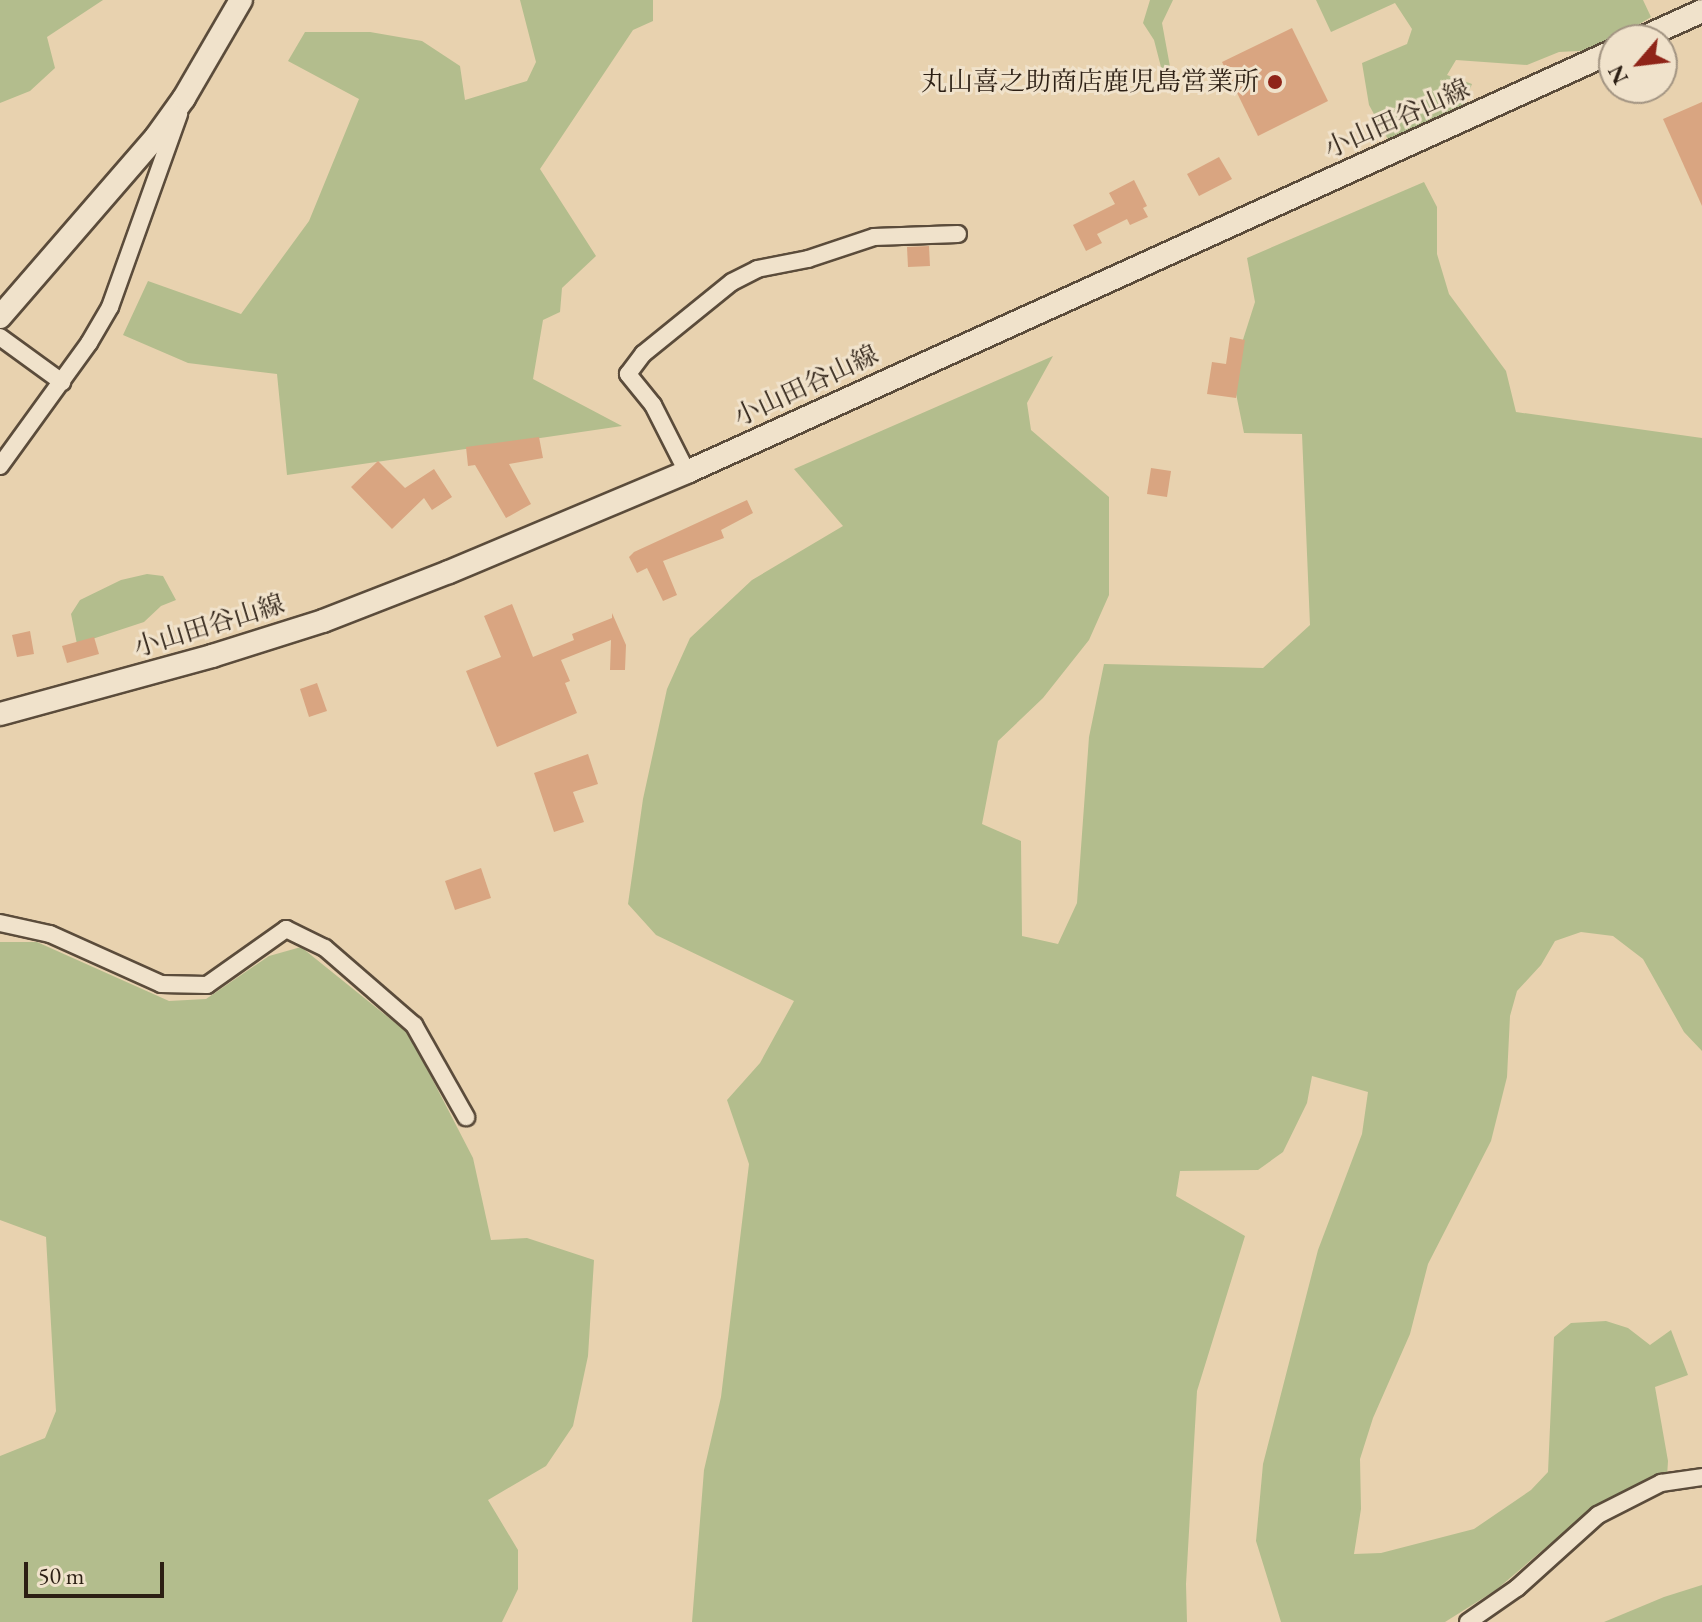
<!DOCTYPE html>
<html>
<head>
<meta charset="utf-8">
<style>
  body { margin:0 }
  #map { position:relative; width:1702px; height:1622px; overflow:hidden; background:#e8d2af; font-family:"EB Garamond","Noto Serif JP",serif }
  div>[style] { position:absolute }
  .green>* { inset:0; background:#b3bd8d }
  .building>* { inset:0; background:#d9a581 }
  .roads { filter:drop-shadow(2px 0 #5b4c3b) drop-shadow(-2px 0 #5b4c3b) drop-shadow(0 2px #5b4c3b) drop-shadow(0 -2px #5b4c3b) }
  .street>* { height:16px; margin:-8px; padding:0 8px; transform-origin:8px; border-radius:8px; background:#f0e2cb }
  .secondary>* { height:22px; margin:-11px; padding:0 11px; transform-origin:11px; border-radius:11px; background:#f0e2cb }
  .dots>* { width:22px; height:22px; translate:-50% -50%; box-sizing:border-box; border:4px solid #f0e2cb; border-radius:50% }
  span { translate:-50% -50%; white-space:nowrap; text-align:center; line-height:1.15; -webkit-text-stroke:6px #f0e2cb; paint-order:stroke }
  .poi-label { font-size:26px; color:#2c1f14 }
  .right { translate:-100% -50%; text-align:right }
  .street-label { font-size:26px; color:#2c1f14 }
  .north { position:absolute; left:1598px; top:24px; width:80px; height:80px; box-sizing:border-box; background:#f0e2cb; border:2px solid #a29482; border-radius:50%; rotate:242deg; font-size:22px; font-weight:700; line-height:32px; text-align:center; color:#2c1f14 }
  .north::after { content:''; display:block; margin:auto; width:28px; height:36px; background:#8f2418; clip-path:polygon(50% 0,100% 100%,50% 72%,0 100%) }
  .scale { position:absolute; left:24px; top:1562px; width:140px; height:36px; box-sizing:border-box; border:4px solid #2c1f14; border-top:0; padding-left:10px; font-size:24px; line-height:28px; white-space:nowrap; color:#2c1f14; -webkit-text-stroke:6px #f0e2cb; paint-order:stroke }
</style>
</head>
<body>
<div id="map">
  <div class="green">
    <div style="clip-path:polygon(0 0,103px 0,47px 37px,55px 68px,30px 91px,0 103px)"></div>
    <div style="clip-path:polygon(520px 0,653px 0,653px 21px,633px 30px,540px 169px,596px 256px,562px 288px,560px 312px,543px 320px,533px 379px,622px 426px,287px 475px,277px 374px,188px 363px,123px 335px,148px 281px,241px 314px,309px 221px,359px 99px,288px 61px,305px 32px,370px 32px,422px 41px,460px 66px,465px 100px,527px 81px,536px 62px)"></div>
    <div style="clip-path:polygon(1150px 0,1173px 0,1162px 23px,1171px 72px,1162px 71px,1154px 40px,1143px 23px)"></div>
    <div style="clip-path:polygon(1316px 0,1643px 0,1651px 17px,1597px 50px,1559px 52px,1527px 65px,1456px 60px,1447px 75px,1472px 84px,1462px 109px,1390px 143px,1369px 105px,1362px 63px,1407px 44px,1412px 29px,1395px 3px,1331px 32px)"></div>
    <div style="clip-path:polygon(1424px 182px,1437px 207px,1437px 254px,1449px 294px,1506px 371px,1516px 412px,1702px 438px,1702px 1051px,1684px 1032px,1643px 959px,1613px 936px,1581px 932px,1555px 941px,1541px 965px,1517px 991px,1510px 1016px,1507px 1077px,1491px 1141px,1428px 1264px,1410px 1334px,1373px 1418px,1360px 1459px,1361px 1509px,1354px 1554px,1381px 1553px,1474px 1529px,1531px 1490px,1548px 1472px,1554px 1337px,1571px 1323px,1606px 1321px,1628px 1328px,1650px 1345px,1671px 1330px,1688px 1375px,1655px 1387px,1668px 1461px,1667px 1477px,1578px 1520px,1496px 1590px,1445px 1622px,1281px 1622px,1256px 1541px,1263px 1464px,1318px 1250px,1362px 1134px,1368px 1092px,1312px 1076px,1307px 1103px,1283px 1152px,1258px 1170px,1180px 1171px,1176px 1196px,1245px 1236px,1197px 1391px,1186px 1584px,1187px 1622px,692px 1622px,704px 1470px,721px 1397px,749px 1164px,727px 1100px,760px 1063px,794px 1001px,656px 935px,628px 904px,643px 799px,667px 689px,690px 638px,752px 580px,843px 526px,794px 469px,1053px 356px,1027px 403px,1031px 430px,1109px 497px,1109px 595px,1089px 640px,1043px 698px,998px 741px,982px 824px,1021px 841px,1022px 936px,1058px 944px,1077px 903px,1089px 737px,1104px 664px,1263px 668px,1310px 625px,1302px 434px,1244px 433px,1232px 374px,1255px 302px,1247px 258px)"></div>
    <div style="clip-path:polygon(147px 574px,163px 576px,176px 600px,161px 606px,144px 622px,77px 644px,71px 614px,80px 600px,121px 580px)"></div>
    <div style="clip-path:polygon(0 942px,37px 942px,169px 1001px,206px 999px,269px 956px,301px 947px,409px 1034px,473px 1158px,491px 1240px,527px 1238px,594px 1260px,588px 1356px,573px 1426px,546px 1466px,488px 1500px,518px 1550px,518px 1589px,502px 1622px,0 1622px,0 1456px,45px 1438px,56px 1411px,46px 1237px,0 1220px)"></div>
    <div style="clip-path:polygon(1702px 1585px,1702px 1622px,1604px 1622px,1664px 1597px)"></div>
  </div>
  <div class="building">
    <div style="clip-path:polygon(1292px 28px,1328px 101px,1258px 136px,1222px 62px)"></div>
    <div style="clip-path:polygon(1702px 102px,1702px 206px,1663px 119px)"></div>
    <div style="clip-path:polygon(1219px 157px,1232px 179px,1199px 196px,1187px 174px)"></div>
    <div style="clip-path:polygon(1134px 180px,1147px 206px,1143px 208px,1148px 217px,1130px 225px,1127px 219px,1097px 234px,1102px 243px,1086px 251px,1073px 225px,1115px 204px,1109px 193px)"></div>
    <div style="clip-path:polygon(929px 246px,930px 266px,908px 267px,907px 247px)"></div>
    <div style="clip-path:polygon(1230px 337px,1245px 340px,1236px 398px,1207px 394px,1212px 362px,1226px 364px)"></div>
    <div style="clip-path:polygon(539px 437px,543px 458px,509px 464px,531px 504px,506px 518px,475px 465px,468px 466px,466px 447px)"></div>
    <div style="clip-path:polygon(378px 461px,405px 488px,434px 469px,452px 497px,432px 510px,424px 498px,392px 529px,351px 487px)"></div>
    <div style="clip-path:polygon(1151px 468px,1171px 471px,1167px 497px,1147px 494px)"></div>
    <div style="clip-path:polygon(747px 500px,753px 513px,721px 530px,724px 538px,663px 561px,677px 595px,663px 601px,647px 568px,637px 573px,629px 557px,634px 552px)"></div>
    <div style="clip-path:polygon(512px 604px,533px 657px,574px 640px,572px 634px,612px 618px,612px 613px,626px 645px,625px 670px,610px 670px,611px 640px,561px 660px,570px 681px,565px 683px,577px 713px,497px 747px,466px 671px,501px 657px,484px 616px)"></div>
    <div style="clip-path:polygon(30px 631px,34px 654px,17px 657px,12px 635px)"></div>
    <div style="clip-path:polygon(94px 637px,99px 654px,67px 663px,62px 646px)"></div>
    <div style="clip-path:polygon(317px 683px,327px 711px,309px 717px,300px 689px)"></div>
    <div style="clip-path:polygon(588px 754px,598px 784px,573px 792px,584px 822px,554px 832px,534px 773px)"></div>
    <div style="clip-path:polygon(481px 868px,491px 898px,455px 910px,445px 881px)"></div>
  </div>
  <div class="roads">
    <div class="street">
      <div style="left:0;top:337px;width:77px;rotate:36deg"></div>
      <div style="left:0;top:466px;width:152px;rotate:-54.1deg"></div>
      <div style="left:89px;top:343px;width:42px;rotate:-59.7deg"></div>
      <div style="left:110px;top:307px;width:205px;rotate:-70.3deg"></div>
      <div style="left:687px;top:472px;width:75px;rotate:-116.9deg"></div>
      <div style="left:653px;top:405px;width:40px;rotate:-129deg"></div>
      <div style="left:628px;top:374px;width:25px;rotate:-53deg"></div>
      <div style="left:643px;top:354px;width:114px;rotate:-39deg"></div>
      <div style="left:732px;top:282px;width:28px;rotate:-27deg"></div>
      <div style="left:757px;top:269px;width:52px;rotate:-11.1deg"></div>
      <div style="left:808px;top:259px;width:70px;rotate:-18.4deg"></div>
      <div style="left:874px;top:237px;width:84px;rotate:-2deg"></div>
      <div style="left:0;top:923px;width:51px;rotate:12.4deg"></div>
      <div style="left:50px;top:934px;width:122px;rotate:24.2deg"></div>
      <div style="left:161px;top:984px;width:46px;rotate:1.2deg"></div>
      <div style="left:207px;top:985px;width:97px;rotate:-35.3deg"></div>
      <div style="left:286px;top:929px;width:43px;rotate:26deg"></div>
      <div style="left:325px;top:948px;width:118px;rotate:40.9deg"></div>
      <div style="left:414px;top:1025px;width:106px;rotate:60.5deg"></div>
      <div style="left:1468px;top:1622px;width:60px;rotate:-34.8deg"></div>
      <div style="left:1517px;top:1588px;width:109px;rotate:-42deg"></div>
      <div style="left:1598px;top:1515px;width:71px;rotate:-26.9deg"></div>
      <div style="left:1661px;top:1483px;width:41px;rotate:-8.3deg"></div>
    </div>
    <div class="secondary">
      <div style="left:1638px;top:40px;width:70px;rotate:-24.4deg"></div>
      <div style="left:0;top:317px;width:238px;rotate:-49.1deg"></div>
      <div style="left:156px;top:137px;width:48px;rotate:-54.3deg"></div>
      <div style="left:184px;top:98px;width:113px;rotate:-59.8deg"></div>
      <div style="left:0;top:714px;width:220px;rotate:-15.3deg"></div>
      <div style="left:212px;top:656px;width:116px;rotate:-17.5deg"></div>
      <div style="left:323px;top:621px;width:135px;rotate:-21.3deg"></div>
      <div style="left:449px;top:572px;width:258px;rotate:-22.8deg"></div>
      <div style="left:687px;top:472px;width:1018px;rotate:-24.43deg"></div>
    </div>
  </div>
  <div class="dots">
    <div style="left:1275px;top:82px;background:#8f2418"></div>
  </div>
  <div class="poi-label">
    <span class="right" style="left:1259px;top:82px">丸山喜之助商店鹿児島営業所</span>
  </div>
  <div class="street-label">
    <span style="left:1397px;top:119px;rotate:-24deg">小山田谷山線</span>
    <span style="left:806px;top:386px;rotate:-25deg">小山田谷山線</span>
    <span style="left:209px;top:626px;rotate:-17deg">小山田谷山線</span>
  </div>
  <div class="north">N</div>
  <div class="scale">50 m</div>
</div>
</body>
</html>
